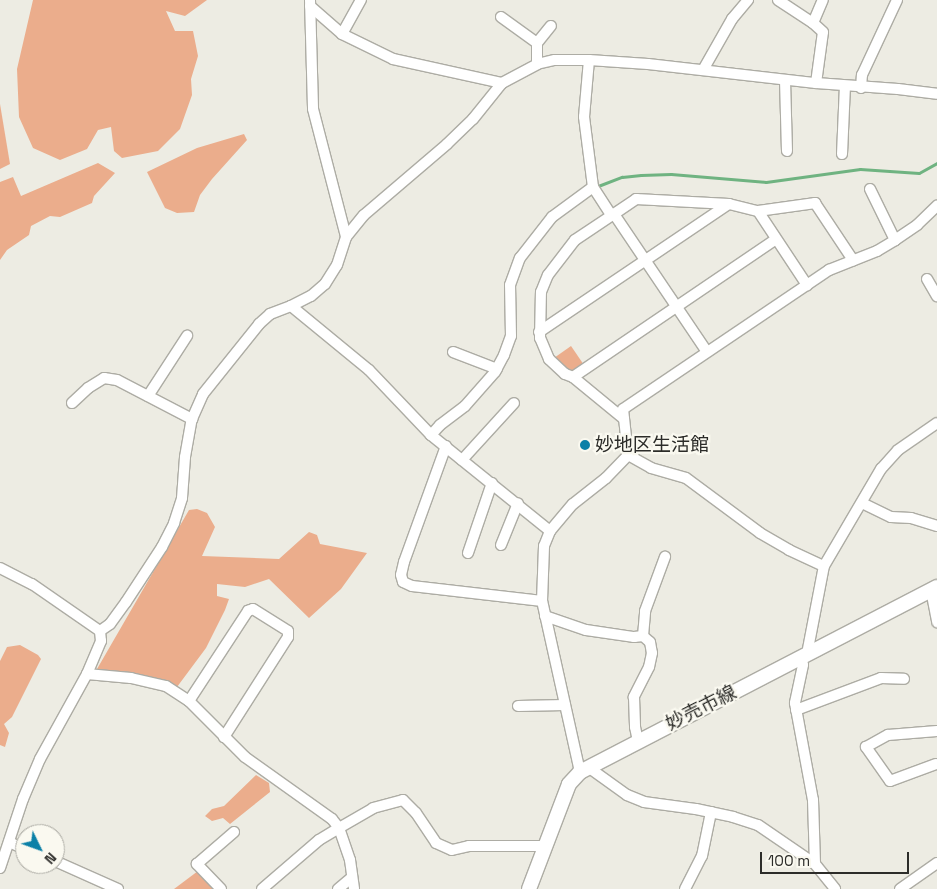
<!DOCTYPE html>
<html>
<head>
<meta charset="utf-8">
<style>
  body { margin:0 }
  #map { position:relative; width:937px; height:889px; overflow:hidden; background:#edece3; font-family:"Space Grotesk","Noto Sans JP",sans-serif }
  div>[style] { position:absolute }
  .green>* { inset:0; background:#ebad8c }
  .stream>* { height:3px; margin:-1.5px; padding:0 1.5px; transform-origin:1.5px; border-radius:1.5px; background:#6fb381 }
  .roads { filter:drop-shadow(1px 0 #adaca4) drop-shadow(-1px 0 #adaca4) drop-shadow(0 1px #adaca4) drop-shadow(0 -1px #adaca4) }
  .minor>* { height:10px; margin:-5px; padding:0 5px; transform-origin:5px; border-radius:5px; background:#fff }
  .secondary>* { height:14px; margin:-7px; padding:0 7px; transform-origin:7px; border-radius:7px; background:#fff }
  .dots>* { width:14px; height:14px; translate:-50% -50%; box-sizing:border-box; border:2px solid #faf9f0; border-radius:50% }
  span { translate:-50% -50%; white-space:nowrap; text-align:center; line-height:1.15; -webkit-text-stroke:4.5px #faf9f0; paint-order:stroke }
  .poi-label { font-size:19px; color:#2c2c29 }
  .left { translate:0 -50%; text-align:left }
  .street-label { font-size:19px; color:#2c2c29 }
  .north { position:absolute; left:15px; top:824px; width:50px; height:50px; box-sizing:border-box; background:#faf9f0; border:1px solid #a8a7a0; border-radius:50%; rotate:132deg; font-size:14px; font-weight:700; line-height:20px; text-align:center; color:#2c2c29 }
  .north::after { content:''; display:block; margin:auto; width:18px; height:22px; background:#0b80a7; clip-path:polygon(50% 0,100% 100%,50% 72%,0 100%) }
  .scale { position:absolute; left:760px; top:852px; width:149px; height:22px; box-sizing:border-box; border:2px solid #2c2c29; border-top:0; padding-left:6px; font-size:15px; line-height:18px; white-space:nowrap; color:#2c2c29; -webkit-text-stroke:4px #faf9f0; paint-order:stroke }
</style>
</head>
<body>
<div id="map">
  <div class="green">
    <div style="clip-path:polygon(33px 0,207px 0,185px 16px,166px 11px,175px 31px,193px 31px,198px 56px,191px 79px,192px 95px,180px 129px,158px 151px,122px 158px,114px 151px,111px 127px,98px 130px,87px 149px,60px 160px,33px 148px,19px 117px,17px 69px)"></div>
    <div style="clip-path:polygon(0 104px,10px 164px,0 169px)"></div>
    <div style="clip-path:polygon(244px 134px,247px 140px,212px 179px,200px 195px,194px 212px,177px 213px,165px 208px,147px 172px,197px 148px)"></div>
    <div style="clip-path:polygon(98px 163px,115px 173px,94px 196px,92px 203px,60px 217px,50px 216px,31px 226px,29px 235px,7px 250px,0 260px,0 182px,13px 177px,21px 196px)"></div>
    <div style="clip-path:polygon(571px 346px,584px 365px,574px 372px,569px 372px,554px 358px)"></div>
    <div style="clip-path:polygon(197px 509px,207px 513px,215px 527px,202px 556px,279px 559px,309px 532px,317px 535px,320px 544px,367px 553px,341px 589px,309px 618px,269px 579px,245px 587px,217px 584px,217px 596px,229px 599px,225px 610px,206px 648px,177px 687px,97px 669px,189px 510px)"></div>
    <div style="clip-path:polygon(20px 645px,38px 655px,41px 659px,12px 717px,4px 724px,9px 733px,5px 747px,0 745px,0 661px,7px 647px)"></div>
    <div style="clip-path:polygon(256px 775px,269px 783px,270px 792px,230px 824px,223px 818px,212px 821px,205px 816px,212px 809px,224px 806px)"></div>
    <div style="clip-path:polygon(198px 871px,214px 889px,174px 889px)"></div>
  </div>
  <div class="stream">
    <div style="left:598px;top:186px;width:26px;rotate:-21deg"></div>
    <div style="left:622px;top:177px;width:19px;rotate:-6deg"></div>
    <div style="left:641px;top:175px;width:30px;rotate:-2deg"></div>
    <div style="left:671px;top:174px;width:95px;rotate:4.8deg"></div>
    <div style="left:766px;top:182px;width:95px;rotate:-7.9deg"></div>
    <div style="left:860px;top:169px;width:59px;rotate:3.9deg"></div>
    <div style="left:919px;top:173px;width:21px;rotate:-29deg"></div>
  </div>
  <div class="roads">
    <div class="minor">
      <div style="left:310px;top:0;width:109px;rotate:88.4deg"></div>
      <div style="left:313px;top:109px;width:132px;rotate:75.5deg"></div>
      <div style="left:778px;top:0;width:42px;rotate:33.3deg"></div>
      <div style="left:310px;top:6px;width:43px;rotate:41.2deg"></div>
      <div style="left:342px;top:34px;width:57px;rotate:26.1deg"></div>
      <div style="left:393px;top:59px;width:112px;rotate:12.4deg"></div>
      <div style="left:501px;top:17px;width:44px;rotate:35.8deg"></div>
      <div style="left:342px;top:34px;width:39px;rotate:-61deg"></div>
      <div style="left:537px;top:64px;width:21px;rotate:-90deg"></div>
      <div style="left:537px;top:43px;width:22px;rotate:-51deg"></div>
      <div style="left:703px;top:70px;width:59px;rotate:-60.4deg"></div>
      <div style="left:732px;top:19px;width:25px;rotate:-50deg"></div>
      <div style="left:785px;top:80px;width:71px;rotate:88.4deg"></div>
      <div style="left:816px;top:83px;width:51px;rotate:-82.2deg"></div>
      <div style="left:823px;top:32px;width:13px;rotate:-138deg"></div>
      <div style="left:813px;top:23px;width:25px;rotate:-67deg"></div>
      <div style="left:861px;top:88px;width:13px;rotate:-86deg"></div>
      <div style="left:862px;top:75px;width:83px;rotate:-65deg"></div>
      <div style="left:842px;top:154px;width:68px;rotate:-87.5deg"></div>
      <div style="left:593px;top:187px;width:33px;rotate:57deg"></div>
      <div style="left:870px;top:189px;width:57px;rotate:63.9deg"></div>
      <div style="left:758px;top:211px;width:89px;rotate:56.5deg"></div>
      <div style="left:614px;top:214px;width:27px;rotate:-34deg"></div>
      <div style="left:636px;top:199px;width:93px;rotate:3.1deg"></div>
      <div style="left:729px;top:204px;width:30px;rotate:14deg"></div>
      <div style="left:758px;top:211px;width:58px;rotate:-8deg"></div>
      <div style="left:815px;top:203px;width:69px;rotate:56.3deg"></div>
      <div style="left:927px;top:279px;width:20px;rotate:60deg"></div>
      <div style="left:539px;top:332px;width:229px;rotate:-34deg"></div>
      <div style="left:453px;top:352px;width:47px;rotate:21.1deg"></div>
      <div style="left:573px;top:377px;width:245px;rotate:-34.2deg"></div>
      <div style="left:148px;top:396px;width:72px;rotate:-57deg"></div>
      <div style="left:72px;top:403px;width:22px;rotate:-43deg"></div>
      <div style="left:88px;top:388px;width:19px;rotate:-32deg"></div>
      <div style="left:104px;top:378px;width:13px;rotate:9deg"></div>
      <div style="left:117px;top:380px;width:85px;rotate:27.5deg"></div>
      <div style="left:624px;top:419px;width:66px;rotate:-140.5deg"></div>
      <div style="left:573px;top:377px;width:9px;rotate:-159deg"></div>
      <div style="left:565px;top:374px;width:22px;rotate:-137deg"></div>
      <div style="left:549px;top:359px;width:23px;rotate:-113deg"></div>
      <div style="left:540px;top:338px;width:46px;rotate:-88.8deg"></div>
      <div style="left:541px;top:292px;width:18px;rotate:-68deg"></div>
      <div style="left:548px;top:275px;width:44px;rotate:-52.4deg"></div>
      <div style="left:575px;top:240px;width:47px;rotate:-33.7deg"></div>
      <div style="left:614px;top:214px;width:166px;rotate:56deg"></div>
      <div style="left:431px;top:435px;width:13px;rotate:-48deg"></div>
      <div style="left:440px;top:425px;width:31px;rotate:-37deg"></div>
      <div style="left:465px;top:406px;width:45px;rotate:-48.6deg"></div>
      <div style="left:495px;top:372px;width:19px;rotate:-62deg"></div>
      <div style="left:504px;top:355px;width:20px;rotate:-70deg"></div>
      <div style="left:511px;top:336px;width:51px;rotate:-91.1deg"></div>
      <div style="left:510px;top:285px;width:29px;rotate:-70deg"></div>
      <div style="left:520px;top:258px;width:52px;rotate:-52deg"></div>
      <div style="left:552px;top:217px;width:51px;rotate:-36.2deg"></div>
      <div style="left:593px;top:187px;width:71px;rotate:-97.3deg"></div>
      <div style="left:584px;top:117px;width:57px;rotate:-85deg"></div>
      <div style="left:446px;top:446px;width:123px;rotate:109.9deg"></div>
      <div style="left:404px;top:562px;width:13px;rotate:103deg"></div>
      <div style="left:401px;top:575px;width:7px;rotate:74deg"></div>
      <div style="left:403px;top:582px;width:10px;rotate:24deg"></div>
      <div style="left:412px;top:586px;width:131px;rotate:6.6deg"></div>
      <div style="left:628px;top:455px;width:26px;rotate:29deg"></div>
      <div style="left:651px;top:468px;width:36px;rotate:16deg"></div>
      <div style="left:686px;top:478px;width:92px;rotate:36.6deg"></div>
      <div style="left:760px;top:533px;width:34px;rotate:30deg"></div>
      <div style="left:789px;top:550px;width:38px;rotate:25deg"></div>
      <div style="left:462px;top:460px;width:77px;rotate:-47.6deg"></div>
      <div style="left:862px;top:503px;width:32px;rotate:26deg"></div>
      <div style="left:891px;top:517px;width:20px;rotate:3deg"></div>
      <div style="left:911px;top:518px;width:27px;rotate:17deg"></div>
      <div style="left:550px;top:531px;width:35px;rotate:-50deg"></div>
      <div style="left:573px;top:504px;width:42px;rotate:-38.2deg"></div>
      <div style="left:606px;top:478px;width:32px;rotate:-46deg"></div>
      <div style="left:628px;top:455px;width:46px;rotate:-96.2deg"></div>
      <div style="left:623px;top:409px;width:249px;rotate:-34deg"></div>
      <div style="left:829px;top:270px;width:52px;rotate:-21.6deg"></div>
      <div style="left:877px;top:251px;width:21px;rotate:-31deg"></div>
      <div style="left:895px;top:240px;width:27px;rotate:-34deg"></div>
      <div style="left:917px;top:225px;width:28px;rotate:-44deg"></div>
      <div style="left:501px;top:545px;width:45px;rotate:-68deg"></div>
      <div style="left:468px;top:553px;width:74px;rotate:-71.1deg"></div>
      <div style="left:0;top:568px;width:36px;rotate:27deg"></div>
      <div style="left:32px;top:584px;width:83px;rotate:34.7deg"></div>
      <div style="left:931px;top:590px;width:33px;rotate:79deg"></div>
      <div style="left:545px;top:616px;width:43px;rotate:18.9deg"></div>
      <div style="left:586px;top:630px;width:49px;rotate:8.3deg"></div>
      <div style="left:634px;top:637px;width:9px;rotate:-6deg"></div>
      <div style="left:643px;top:636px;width:9px;rotate:41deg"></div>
      <div style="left:650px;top:642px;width:11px;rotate:80deg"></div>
      <div style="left:652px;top:653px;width:14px;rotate:102deg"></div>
      <div style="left:649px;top:667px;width:34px;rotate:117deg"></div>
      <div style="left:634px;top:697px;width:30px;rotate:88deg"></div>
      <div style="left:635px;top:727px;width:14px;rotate:78deg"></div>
      <div style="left:100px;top:631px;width:12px;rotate:-35deg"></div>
      <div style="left:110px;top:624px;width:27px;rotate:-54deg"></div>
      <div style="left:126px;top:602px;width:66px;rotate:-56.8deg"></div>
      <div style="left:162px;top:547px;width:27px;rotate:-63deg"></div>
      <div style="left:174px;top:523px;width:26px;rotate:-72deg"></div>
      <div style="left:182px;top:498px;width:41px;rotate:-85.8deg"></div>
      <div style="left:185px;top:457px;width:39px;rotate:-80deg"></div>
      <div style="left:192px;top:419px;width:27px;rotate:-66deg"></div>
      <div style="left:203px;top:394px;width:90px;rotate:-51.3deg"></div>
      <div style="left:259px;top:324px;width:15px;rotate:-42deg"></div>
      <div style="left:270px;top:314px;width:22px;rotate:-21deg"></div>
      <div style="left:643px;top:636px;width:25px;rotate:-85deg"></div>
      <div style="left:645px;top:611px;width:58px;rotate:-69.7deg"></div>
      <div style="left:807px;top:654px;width:90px;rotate:-79.1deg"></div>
      <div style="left:824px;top:566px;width:113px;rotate:-59.6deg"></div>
      <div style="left:881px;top:469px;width:25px;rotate:-48deg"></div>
      <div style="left:898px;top:450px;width:47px;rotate:-34.7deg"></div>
      <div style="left:801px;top:657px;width:8px;rotate:76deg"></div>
      <div style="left:803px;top:665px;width:39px;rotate:102deg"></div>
      <div style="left:795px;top:703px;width:99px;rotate:79.5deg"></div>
      <div style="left:813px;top:800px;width:64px;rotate:88.2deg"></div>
      <div style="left:87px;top:674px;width:44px;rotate:5.2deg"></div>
      <div style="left:131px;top:678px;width:36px;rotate:13deg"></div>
      <div style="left:166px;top:686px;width:27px;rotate:33deg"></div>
      <div style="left:189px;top:701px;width:79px;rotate:45deg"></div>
      <div style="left:245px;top:757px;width:107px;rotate:35.5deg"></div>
      <div style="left:332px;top:819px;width:11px;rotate:52deg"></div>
      <div style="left:339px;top:828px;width:34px;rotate:71deg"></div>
      <div style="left:350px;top:860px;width:29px;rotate:82deg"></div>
      <div style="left:189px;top:701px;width:108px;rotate:-56.8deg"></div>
      <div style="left:248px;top:611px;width:5px;rotate:-22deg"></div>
      <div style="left:253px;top:609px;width:41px;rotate:32.2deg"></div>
      <div style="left:288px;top:631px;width:6px;rotate:90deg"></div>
      <div style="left:288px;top:637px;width:119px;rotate:122.6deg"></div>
      <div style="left:518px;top:706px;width:47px;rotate:-1.2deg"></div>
      <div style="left:796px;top:710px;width:91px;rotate:-20.6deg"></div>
      <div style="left:881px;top:678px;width:23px;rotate:2deg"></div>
      <div style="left:936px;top:764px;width:49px;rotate:159.7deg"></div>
      <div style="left:890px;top:781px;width:42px;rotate:-125.2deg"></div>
      <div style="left:866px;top:747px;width:25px;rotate:-29deg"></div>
      <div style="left:888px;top:735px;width:49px;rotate:-4.7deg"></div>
      <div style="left:588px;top:767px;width:48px;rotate:35.7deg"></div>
      <div style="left:627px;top:795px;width:18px;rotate:22deg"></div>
      <div style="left:644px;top:802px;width:52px;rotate:7.7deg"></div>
      <div style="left:696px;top:809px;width:38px;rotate:12deg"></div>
      <div style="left:733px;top:817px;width:26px;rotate:18deg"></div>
      <div style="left:758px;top:825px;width:69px;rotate:34.4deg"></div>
      <div style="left:815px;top:864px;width:32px;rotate:51deg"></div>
      <div style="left:580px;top:772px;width:175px;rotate:-102.5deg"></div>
      <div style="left:542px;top:601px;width:55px;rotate:-87.9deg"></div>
      <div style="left:544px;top:546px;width:16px;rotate:-68deg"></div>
      <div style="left:550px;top:531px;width:153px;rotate:-141.1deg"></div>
      <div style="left:431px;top:435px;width:90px;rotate:-133.6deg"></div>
      <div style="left:369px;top:370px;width:101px;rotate:-140.6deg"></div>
      <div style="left:291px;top:306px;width:22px;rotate:-27deg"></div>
      <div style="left:311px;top:296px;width:18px;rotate:-41deg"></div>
      <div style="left:325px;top:284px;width:22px;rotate:-58deg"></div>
      <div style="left:337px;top:265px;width:29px;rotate:-72deg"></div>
      <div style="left:346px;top:237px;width:28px;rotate:-51deg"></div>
      <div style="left:364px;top:215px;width:109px;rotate:-40.5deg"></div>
      <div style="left:447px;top:144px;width:36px;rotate:-44deg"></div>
      <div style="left:473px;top:119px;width:46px;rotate:-51.1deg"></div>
      <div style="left:502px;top:83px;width:40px;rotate:-28deg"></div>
      <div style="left:537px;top:64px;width:18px;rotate:-13deg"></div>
      <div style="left:555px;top:60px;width:34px"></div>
      <div style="left:589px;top:60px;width:59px;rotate:3.9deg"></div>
      <div style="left:648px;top:64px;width:169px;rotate:6.5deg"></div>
      <div style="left:816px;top:83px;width:82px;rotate:4.2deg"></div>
      <div style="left:898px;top:89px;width:39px;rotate:7deg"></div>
      <div style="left:9px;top:842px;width:17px;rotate:24deg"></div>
      <div style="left:55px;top:861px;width:69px;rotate:24deg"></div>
      <div style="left:0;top:868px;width:73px;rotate:-71.6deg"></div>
      <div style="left:23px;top:799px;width:43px;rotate:-67deg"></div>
      <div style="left:40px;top:759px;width:97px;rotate:-61.1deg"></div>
      <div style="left:87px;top:674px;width:36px;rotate:-67deg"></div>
      <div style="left:101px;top:641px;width:10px;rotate:-96deg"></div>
      <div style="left:221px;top:889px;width:35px;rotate:-134deg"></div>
      <div style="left:197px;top:864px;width:49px;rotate:-40.9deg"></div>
      <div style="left:262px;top:889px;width:75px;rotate:-40.7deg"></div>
      <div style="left:319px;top:840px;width:23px;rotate:-31deg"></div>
      <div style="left:339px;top:828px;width:39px;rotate:-30deg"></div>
      <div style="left:373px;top:808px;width:31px;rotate:-15deg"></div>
      <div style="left:403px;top:800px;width:18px;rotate:45deg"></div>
      <div style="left:416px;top:813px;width:36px;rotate:56deg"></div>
      <div style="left:436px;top:843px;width:17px;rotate:24deg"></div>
      <div style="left:452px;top:850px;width:17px;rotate:-13deg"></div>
      <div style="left:469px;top:846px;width:75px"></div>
      <div style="left:338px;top:889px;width:17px;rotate:-40deg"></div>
      <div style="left:685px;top:889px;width:37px;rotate:-63deg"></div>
      <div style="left:702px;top:856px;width:45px;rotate:-78.4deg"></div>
      <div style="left:900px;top:889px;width:45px;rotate:-35.1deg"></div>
    </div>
    <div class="secondary">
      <div style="left:529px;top:889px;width:112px;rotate:-69.1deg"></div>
      <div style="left:569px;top:784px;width:16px;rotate:-47deg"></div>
      <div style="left:580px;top:772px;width:402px;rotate:-27.4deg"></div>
    </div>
  </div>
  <div class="dots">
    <div style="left:585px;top:445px;background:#0b80a7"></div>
  </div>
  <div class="poi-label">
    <span class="left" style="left:595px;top:445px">妙地区生活館</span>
  </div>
  <div class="street-label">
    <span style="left:701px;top:708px;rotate:-27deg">妙売市線</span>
  </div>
  <div class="north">N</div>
  <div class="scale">100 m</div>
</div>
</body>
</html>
